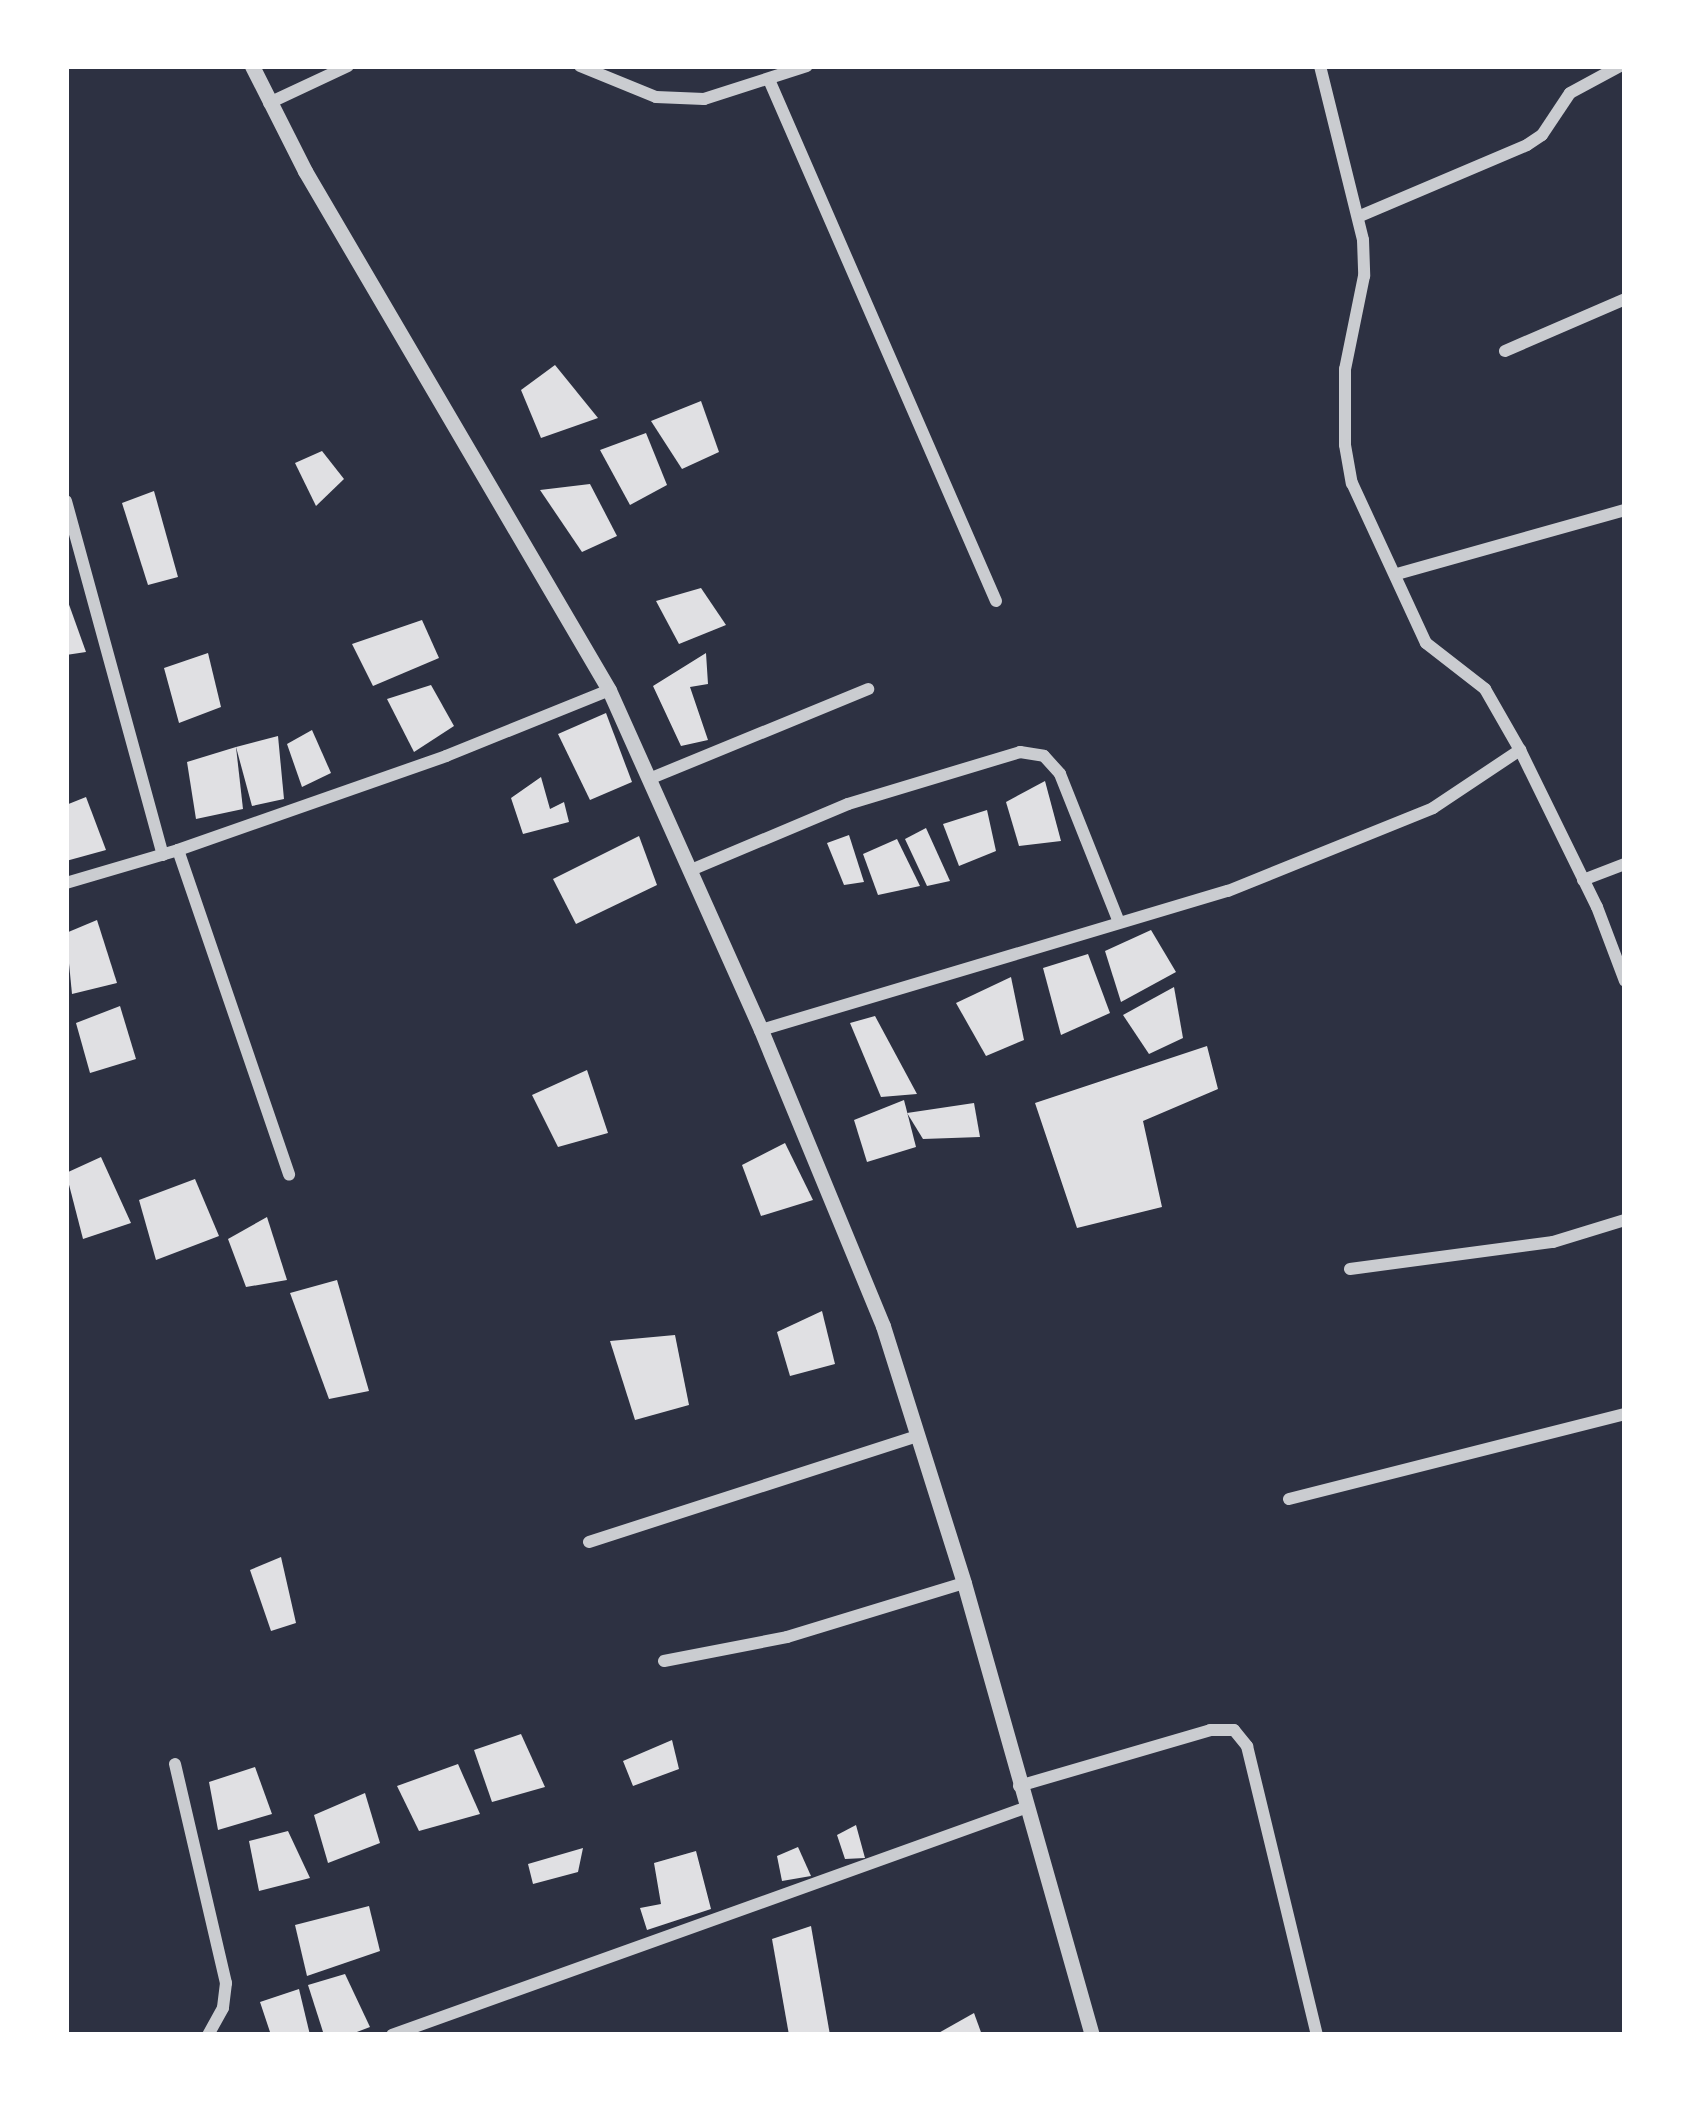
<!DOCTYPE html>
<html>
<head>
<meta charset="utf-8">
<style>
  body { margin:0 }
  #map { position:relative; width:1691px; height:2101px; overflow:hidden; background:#2d3142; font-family:Roboto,sans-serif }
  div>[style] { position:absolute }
  .building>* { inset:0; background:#e0e0e3 }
  .minor>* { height:12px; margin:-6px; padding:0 6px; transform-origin:6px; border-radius:6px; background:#caccd0 }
  .tertiary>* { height:15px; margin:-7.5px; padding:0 7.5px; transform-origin:7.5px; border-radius:7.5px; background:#caccd0 }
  span { translate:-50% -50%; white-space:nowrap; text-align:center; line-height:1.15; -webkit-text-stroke:9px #fff; paint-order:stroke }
  .frame { position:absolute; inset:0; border:69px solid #fff; pointer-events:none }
</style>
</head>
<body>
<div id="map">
  <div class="building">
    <div style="clip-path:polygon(555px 365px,598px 418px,541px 438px,521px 390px)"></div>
    <div style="clip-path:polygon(701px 401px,719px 452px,682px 469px,651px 421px)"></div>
    <div style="clip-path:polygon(646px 433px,667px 485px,630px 505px,600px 450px)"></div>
    <div style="clip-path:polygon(322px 451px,344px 479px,316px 506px,295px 463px)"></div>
    <div style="clip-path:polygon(590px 484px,617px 536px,582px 552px,540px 490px)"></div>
    <div style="clip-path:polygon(154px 491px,178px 577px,148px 585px,122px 503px)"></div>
    <div style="clip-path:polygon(701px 588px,726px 625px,679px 644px,656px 601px)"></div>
    <div style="clip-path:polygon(66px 599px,67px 599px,86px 652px,66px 655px)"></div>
    <div style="clip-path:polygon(422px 620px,439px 658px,373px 686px,352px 644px)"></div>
    <div style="clip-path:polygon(208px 653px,221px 707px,179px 723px,164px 668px)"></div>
    <div style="clip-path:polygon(706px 653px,708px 684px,690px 687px,708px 740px,681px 746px,653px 686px)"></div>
    <div style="clip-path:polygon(431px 685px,454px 726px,414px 752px,387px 699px)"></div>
    <div style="clip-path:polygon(606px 713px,632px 782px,590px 800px,558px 734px)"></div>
    <div style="clip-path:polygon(312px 730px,331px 773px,302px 787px,287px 744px)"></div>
    <div style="clip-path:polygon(278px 736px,284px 799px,252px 806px,236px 747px)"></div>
    <div style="clip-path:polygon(236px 747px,243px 809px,196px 819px,187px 762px)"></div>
    <div style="clip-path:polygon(541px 777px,550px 809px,564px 802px,569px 822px,523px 834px,511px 798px)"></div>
    <div style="clip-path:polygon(1045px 781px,1061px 841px,1019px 846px,1006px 802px)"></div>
    <div style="clip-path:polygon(86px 797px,106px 850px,66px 861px,66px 805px)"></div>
    <div style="clip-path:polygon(987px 810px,996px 851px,959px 866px,943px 824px)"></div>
    <div style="clip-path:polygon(926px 828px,950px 881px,927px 886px,905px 839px)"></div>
    <div style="clip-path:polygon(849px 835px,864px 882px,844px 885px,827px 843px)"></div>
    <div style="clip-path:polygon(639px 836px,657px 885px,576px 924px,553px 879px)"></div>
    <div style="clip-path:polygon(897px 839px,920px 886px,878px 895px,863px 854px)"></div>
    <div style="clip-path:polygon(97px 920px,117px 983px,72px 994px,66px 933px)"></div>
    <div style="clip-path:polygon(1151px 930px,1176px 972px,1121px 1002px,1105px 951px)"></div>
    <div style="clip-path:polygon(1088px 954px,1110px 1013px,1061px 1035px,1043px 968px)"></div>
    <div style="clip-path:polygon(1011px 977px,1024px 1040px,986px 1056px,956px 1003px)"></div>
    <div style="clip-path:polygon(1174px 987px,1183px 1038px,1149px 1054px,1123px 1015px)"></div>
    <div style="clip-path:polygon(120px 1006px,136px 1059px,90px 1073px,76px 1023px)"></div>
    <div style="clip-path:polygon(875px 1016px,917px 1094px,881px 1097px,850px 1023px)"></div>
    <div style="clip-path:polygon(1207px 1046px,1218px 1089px,1143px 1121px,1162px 1207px,1077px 1228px,1035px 1103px)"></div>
    <div style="clip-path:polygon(587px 1070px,608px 1133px,558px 1147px,532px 1095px)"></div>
    <div style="clip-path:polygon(904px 1100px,916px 1147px,867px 1162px,854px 1120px)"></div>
    <div style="clip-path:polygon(974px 1103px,980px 1137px,923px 1139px,907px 1113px)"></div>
    <div style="clip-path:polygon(785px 1143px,813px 1200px,761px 1216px,742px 1165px)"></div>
    <div style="clip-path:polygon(101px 1157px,131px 1223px,83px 1239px,66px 1173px)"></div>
    <div style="clip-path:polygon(195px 1179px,219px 1236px,156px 1260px,139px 1200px)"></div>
    <div style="clip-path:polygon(267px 1217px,287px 1280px,246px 1287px,228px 1239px)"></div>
    <div style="clip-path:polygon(337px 1280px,369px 1391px,329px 1399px,290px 1293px)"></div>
    <div style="clip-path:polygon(822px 1311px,835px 1364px,790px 1376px,777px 1332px)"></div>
    <div style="clip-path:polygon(675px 1335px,689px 1405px,635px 1420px,610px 1341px)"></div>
    <div style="clip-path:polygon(281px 1557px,296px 1623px,271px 1631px,250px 1570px)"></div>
    <div style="clip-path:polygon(521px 1734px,545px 1787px,492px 1802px,474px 1750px)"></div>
    <div style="clip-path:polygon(672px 1740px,679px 1769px,633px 1786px,623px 1761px)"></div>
    <div style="clip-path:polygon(458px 1764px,480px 1814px,419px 1831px,397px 1786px)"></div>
    <div style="clip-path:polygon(255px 1767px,272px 1814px,218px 1830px,209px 1782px)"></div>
    <div style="clip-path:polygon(365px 1793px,380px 1843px,328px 1863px,314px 1815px)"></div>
    <div style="clip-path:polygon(856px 1825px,865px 1858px,845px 1859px,837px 1835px)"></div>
    <div style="clip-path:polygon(288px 1831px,310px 1878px,259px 1891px,249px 1841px)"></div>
    <div style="clip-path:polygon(798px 1847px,811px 1876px,782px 1881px,777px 1856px)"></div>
    <div style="clip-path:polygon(583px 1848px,578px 1872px,533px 1884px,528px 1864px)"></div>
    <div style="clip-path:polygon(696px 1851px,711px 1909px,647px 1930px,640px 1908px,661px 1904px,654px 1863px)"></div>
    <div style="clip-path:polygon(369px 1906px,380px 1951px,307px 1976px,295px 1925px)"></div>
    <div style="clip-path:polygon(811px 1926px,830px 2035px,789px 2035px,772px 1939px)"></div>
    <div style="clip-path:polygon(345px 1974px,370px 2027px,349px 2035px,324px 2035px,308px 1985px)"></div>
    <div style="clip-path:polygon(299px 1989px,310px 2035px,271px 2035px,260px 2002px)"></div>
    <div style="clip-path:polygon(974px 2013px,982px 2035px,935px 2035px)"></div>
  </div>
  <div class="minor">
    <div style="left:580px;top:66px;width:82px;rotate:22.2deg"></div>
    <div style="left:656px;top:97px;width:48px;rotate:2.4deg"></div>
    <div style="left:704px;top:99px;width:108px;rotate:-17.8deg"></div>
    <div style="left:1320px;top:66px;width:179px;rotate:76.1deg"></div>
    <div style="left:1363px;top:240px;width:36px;rotate:88deg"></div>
    <div style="left:1364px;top:276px;width:95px;rotate:101.5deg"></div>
    <div style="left:1345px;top:369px;width:76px;rotate:90deg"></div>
    <div style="left:1345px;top:445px;width:39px;rotate:80deg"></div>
    <div style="left:1352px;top:483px;width:176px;rotate:65.2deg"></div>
    <div style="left:1426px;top:643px;width:75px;rotate:37.9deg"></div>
    <div style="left:1485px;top:689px;width:70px;rotate:60.2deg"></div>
    <div style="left:1520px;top:750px;width:175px;rotate:63.9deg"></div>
    <div style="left:1597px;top:907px;width:79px;rotate:69.3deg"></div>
    <div style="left:770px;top:82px;width:566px;rotate:66.47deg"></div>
    <div style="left:269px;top:103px;width:87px;rotate:-25.1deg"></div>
    <div style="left:1360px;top:216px;width:181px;rotate:-23deg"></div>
    <div style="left:1527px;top:145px;width:18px;rotate:-34deg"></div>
    <div style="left:1542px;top:135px;width:50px;rotate:-56.3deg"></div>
    <div style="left:1570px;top:93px;width:57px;rotate:-28.4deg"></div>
    <div style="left:1505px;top:351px;width:131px;rotate:-23.4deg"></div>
    <div style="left:66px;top:501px;width:367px;rotate:74.7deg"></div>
    <div style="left:1397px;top:574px;width:237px;rotate:-15.7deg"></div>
    <div style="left:649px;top:779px;width:237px;rotate:-22.3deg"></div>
    <div style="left:178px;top:850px;width:343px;rotate:71.1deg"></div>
    <div style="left:691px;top:870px;width:170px;rotate:-22.8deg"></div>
    <div style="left:848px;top:804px;width:180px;rotate:-16.8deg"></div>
    <div style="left:1020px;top:752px;width:24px;rotate:9deg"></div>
    <div style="left:1044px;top:756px;width:24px;rotate:48deg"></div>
    <div style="left:1060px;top:774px;width:159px;rotate:68.3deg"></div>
    <div style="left:1583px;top:880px;width:45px;rotate:-20.9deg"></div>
    <div style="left:66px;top:883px;width:117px;rotate:-16.4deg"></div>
    <div style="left:178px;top:850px;width:284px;rotate:-19.3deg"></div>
    <div style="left:446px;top:756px;width:176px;rotate:-22deg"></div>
    <div style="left:761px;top:1030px;width:487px;rotate:-16.6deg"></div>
    <div style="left:1228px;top:891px;width:221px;rotate:-22deg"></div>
    <div style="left:1433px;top:808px;width:105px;rotate:-33.7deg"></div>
    <div style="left:1350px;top:1269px;width:205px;rotate:-7.6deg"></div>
    <div style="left:1553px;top:1242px;width:75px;rotate:-17deg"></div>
    <div style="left:1289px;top:1499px;width:347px;rotate:-14.2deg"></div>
    <div style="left:589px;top:1542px;width:345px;rotate:-17.9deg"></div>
    <div style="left:664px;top:1661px;width:125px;rotate:-11deg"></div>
    <div style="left:787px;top:1637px;width:185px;rotate:-17deg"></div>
    <div style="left:175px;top:1764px;width:225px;rotate:76.9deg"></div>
    <div style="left:226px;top:1983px;width:25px;rotate:97deg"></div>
    <div style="left:223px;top:2008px;width:31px;rotate:119deg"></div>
    <div style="left:1019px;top:1786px;width:199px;rotate:-16.3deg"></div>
    <div style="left:1210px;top:1730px;width:24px"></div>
    <div style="left:1234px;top:1730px;width:21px;rotate:51deg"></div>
    <div style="left:1247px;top:1746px;width:297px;rotate:76.4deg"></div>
    <div style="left:392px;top:2035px;width:672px;rotate:-19.73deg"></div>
  </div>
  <div class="tertiary">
    <div style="left:252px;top:66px;width:118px;rotate:63.2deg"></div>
    <div style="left:305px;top:171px;width:601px;rotate:59.64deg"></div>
    <div style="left:609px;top:690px;width:372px;rotate:65.9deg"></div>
    <div style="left:761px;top:1030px;width:320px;rotate:67.6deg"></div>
    <div style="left:883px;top:1326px;width:269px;rotate:72.5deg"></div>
    <div style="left:964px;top:1583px;width:470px;rotate:74.2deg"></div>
  </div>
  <div class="frame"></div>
</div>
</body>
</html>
